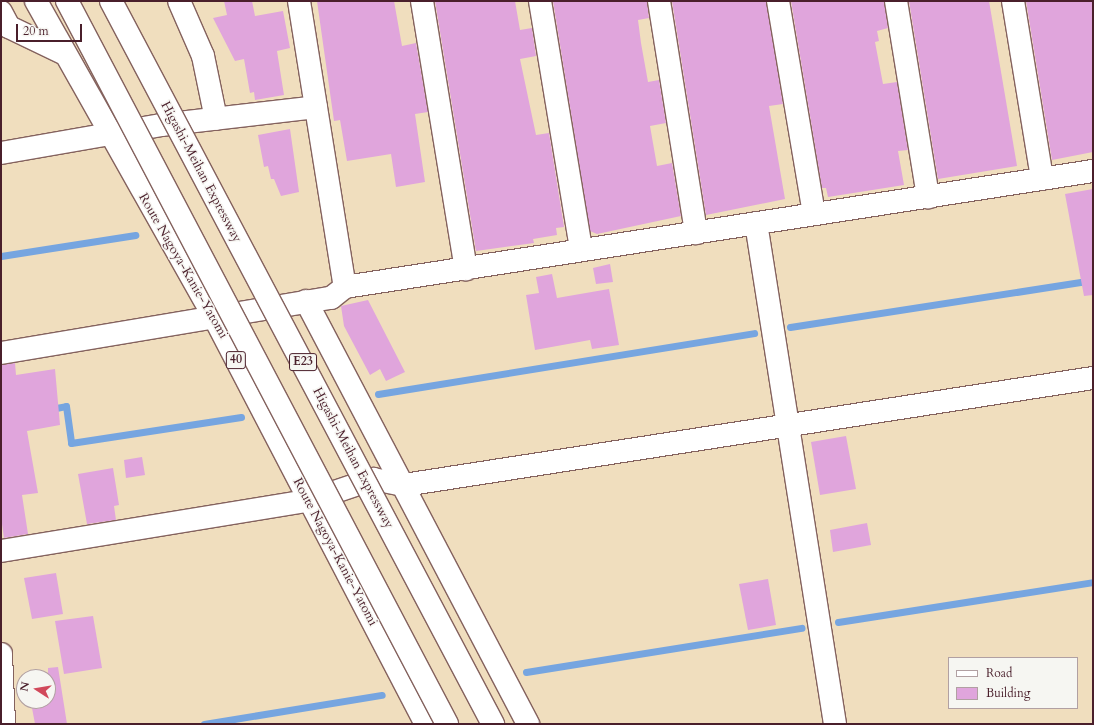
<!DOCTYPE html>
<html>
<head>
<meta charset="utf-8">
<style>
  body { margin:0 }
  #map { position:relative; width:1094px; height:725px; overflow:hidden; background:#f0debe; font-family:Cardo,serif }
  div>[style] { position:absolute }
  .stream>* { height:7px; margin:-3.5px; padding:0 3.5px; transform-origin:3.5px; border-radius:3.5px; background:#76a5e0 }
  .building>* { inset:0; background:#e0a5dc }
  .roads { filter:drop-shadow(1px 0 #84625e) drop-shadow(-1px 0 #84625e) drop-shadow(0 1px #84625e) drop-shadow(0 -1px #84625e) }
  .street>* { height:22px; margin:-11px; padding:0 11px; transform-origin:11px; border-radius:11px; background:#fff }
  .primary>* { height:22px; margin:-11px; padding:0 11px; transform-origin:11px; border-radius:11px; background:#fff }
  .bridges { filter:drop-shadow(1px 0 #84625e) drop-shadow(-1px 0 #84625e) drop-shadow(0 1px #84625e) drop-shadow(0 -1px #84625e) }
  .highway-bridge>* { height:22px; margin:-11px; padding:0 11px; transform-origin:11px; border-radius:11px; background:#fff }
  span { translate:-50% -50%; white-space:nowrap; text-align:center; line-height:1.15; -webkit-text-stroke:3px #f6f6f2; paint-order:stroke }
  .shield-label span { padding:1px 3px; background:#f6f6f2; border:1px solid; border-radius:3px; -webkit-text-stroke-width:0 }
  .shield-label { font-size:12px; color:#4a1f2b; font-weight:700 }
  .street-label { font-size:13px; color:#4a1f2b }
  .frame { position:absolute; inset:0; border:2px solid #4a1f2b; pointer-events:none }
  .legend { position:absolute; left:948px; top:657px; width:130px; height:52px; box-sizing:border-box; background:#f6f6f2; border:1px solid #b1a0a2; margin:0; padding:5px 7px; list-style:none; font-size:12px; color:#4a1f2b }
  .legend li { display:flex; align-items:center; gap:8px; height:20px }
  .legend b { width:20px; border:1px solid #b1a0a2 }
  .north { position:absolute; left:16px; top:669px; width:40px; height:40px; box-sizing:border-box; background:#f6f6f2; border:1px solid #b1a0a2; border-radius:50%; rotate:282deg; font-size:11px; font-weight:700; line-height:16px; text-align:center; color:#4a1f2b }
  .north::after { content:''; display:block; margin:auto; width:14px; height:18px; background:#d1495b; clip-path:polygon(50% 0,100% 100%,50% 72%,0 100%) }
  .scale { position:absolute; left:16px; top:24px; width:66px; height:18px; box-sizing:border-box; border:2px solid #4a1f2b; border-top:0; padding-left:5px; font-size:12px; line-height:14px; white-space:nowrap; color:#4a1f2b; -webkit-text-stroke:3px #f6f6f2; paint-order:stroke }
</style>
</head>
<body>
<div id="map">
  <div class="stream">
    <div style="left:1px;top:256px;width:136px;rotate:-8.9deg"></div>
    <div style="left:790px;top:327px;width:307px;rotate:-8.8deg"></div>
    <div style="left:378px;top:394px;width:381px;rotate:-9.2deg"></div>
    <div style="left:51px;top:409px;width:15px;rotate:-11deg"></div>
    <div style="left:66px;top:406px;width:37px;rotate:82deg"></div>
    <div style="left:71px;top:443px;width:172px;rotate:-8.7deg"></div>
    <div style="left:838px;top:622px;width:258px;rotate:-8.9deg"></div>
    <div style="left:526px;top:672px;width:279px;rotate:-9.1deg"></div>
    <div style="left:204px;top:724px;width:180px;rotate:-9.3deg"></div>
  </div>
  <div class="building">
    <div style="clip-path:polygon(224px 1px,252px 1px,255px 16px,283px 11px,290px 48px,277px 51px,284px 95px,255px 100px,254px 92px,250px 93px,244px 59px,235px 61px,213px 18px,227px 15px)"></div>
    <div style="clip-path:polygon(317px 1px,394px 1px,402px 46px,416px 43px,428px 112px,415px 114px,425px 182px,396px 187px,391px 154px,347px 161px,340px 120px,334px 121px)"></div>
    <div style="clip-path:polygon(435px 1px,515px 1px,520px 30px,532px 28px,536px 56px,520px 59px,536px 135px,549px 133px,564px 227px,556px 228px,557px 235px,533px 239px,534px 243px,476px 251px)"></div>
    <div style="clip-path:polygon(553px 1px,647px 1px,649px 18px,638px 20px,641px 43px,648px 82px,659px 80px,666px 123px,650px 126px,657px 166px,672px 163px,681px 216px,597px 234px,590px 231px)"></div>
    <div style="clip-path:polygon(672px 1px,766px 1px,783px 104px,769px 106px,785px 199px,706px 215px)"></div>
    <div style="clip-path:polygon(791px 1px,884px 1px,888px 28px,877px 31px,879px 41px,875px 42px,883px 84px,897px 82px,908px 150px,898px 151px,904px 185px,828px 197px,826px 188px,822px 188px)"></div>
    <div style="clip-path:polygon(909px 1px,989px 1px,1017px 166px,938px 179px)"></div>
    <div style="clip-path:polygon(1026px 1px,1093px 1px,1093px 152px,1052px 160px)"></div>
    <div style="clip-path:polygon(290px 129px,299px 192px,281px 196px,274px 179px,271px 179px,268px 166px,264px 167px,258px 135px)"></div>
    <div style="clip-path:polygon(1093px 189px,1093px 295px,1084px 296px,1065px 194px)"></div>
    <div style="clip-path:polygon(610px 264px,613px 282px,596px 284px,593px 268px)"></div>
    <div style="clip-path:polygon(552px 274px,557px 298px,609px 289px,619px 345px,592px 349px,590px 340px,535px 350px,526px 295px,539px 293px,536px 277px)"></div>
    <div style="clip-path:polygon(368px 300px,405px 372px,386px 381px,380px 369px,370px 375px,344px 326px,341px 306px)"></div>
    <div style="clip-path:polygon(15px 363px,16px 375px,55px 369px,60px 425px,27px 431px,38px 493px,22px 495px,28px 534px,4px 538px,1px 517px,1px 365px)"></div>
    <div style="clip-path:polygon(846px 436px,856px 489px,820px 495px,811px 442px)"></div>
    <div style="clip-path:polygon(142px 457px,145px 475px,126px 478px,124px 460px)"></div>
    <div style="clip-path:polygon(113px 468px,119px 505px,114px 506px,116px 520px,87px 524px,78px 474px)"></div>
    <div style="clip-path:polygon(867px 523px,871px 545px,833px 552px,830px 530px)"></div>
    <div style="clip-path:polygon(56px 573px,63px 614px,32px 619px,24px 578px)"></div>
    <div style="clip-path:polygon(768px 579px,776px 625px,748px 630px,739px 584px)"></div>
    <div style="clip-path:polygon(93px 616px,102px 668px,64px 674px,55px 621px)"></div>
    <div style="clip-path:polygon(58px 667px,67px 724px,35px 724px,32px 708px,39px 707px,38px 701px,48px 701px,48px 668px)"></div>
  </div>
  <div class="roads">
    <div class="street">
      <div style="left:179px;top:1px;width:60px;rotate:66.4deg"></div>
      <div style="left:203px;top:56px;width:64px;rotate:78.3deg"></div>
      <div style="left:299px;top:1px;width:290px;rotate:80.9deg"></div>
      <div style="left:345px;top:287px;width:757px;rotate:-8.82deg"></div>
      <div style="left:422px;top:1px;width:272px;rotate:80.7deg"></div>
      <div style="left:540px;top:1px;width:252px;rotate:80.6deg"></div>
      <div style="left:659px;top:1px;width:235px;rotate:80.9deg"></div>
      <div style="left:778px;top:1px;width:216px;rotate:80.4deg"></div>
      <div style="left:896px;top:1px;width:199px;rotate:80.7deg"></div>
      <div style="left:1013px;top:1px;width:180px;rotate:80.7deg"></div>
      <div style="left:1px;top:153px;width:162px;rotate:-9.9deg"></div>
      <div style="left:161px;top:125px;width:156px;rotate:-6.6deg"></div>
      <div style="left:756px;top:223px;width:507px;rotate:81.04deg"></div>
      <div style="left:306px;top:301px;width:478px;rotate:62.3deg"></div>
      <div style="left:1px;top:353px;width:335px;rotate:-9.5deg"></div>
      <div style="left:331px;top:298px;width:18px;rotate:-38deg"></div>
      <div style="left:1px;top:551px;width:311px;rotate:-9.3deg"></div>
      <div style="left:308px;top:501px;width:69px;rotate:-18.7deg"></div>
      <div style="left:373px;top:479px;width:32px;rotate:11deg"></div>
      <div style="left:404px;top:485px;width:697px;rotate:-8.83deg"></div>
      <div style="left:1px;top:654px;width:70px;rotate:87.5deg"></div>
    </div>
    <div class="primary">
      <div style="left:36px;top:1px;width:360px;rotate:60.6deg"></div>
      <div style="left:213px;top:315px;width:461px;rotate:62.5deg"></div>
      <div style="left:1px;top:12px;width:17px;rotate:62deg"></div>
      <div style="left:9px;top:27px;width:60px;rotate:25.7deg"></div>
    </div>
  </div>
  <div class="bridges">
    <div class="highway-bridge">
      <div style="left:67px;top:1px;width:817px;rotate:62.27deg"></div>
      <div style="left:111px;top:1px;width:818px;rotate:62.15deg"></div>
    </div>
  </div>
  <div class="shield-label">
    <span style="left:236px;top:360px">40</span>
    <span style="left:303px;top:362px">E23</span>
  </div>
  <div class="street-label">
    <span style="left:201px;top:172px;rotate:62deg">Higashi-Meihan Expressway</span>
    <span style="left:183px;top:266px;rotate:60deg">Route Nagoya-Kanie-Yatomi</span>
    <span style="left:353px;top:458px;rotate:62deg">Higashi-Meihan Expressway</span>
    <span style="left:335px;top:552px;rotate:62deg">Route Nagoya-Kanie-Yatomi</span>
  </div>
  <div class="frame"></div>
  <ul class="legend">
  <li><b style="height:5px;background:#fff"></b>Road</li>
  <li><b style="height:11px;background:#e0a5dc"></b>Building</li>
  </ul>
  <div class="north">N</div>
  <div class="scale">20 m</div>
</div>
</body>
</html>
